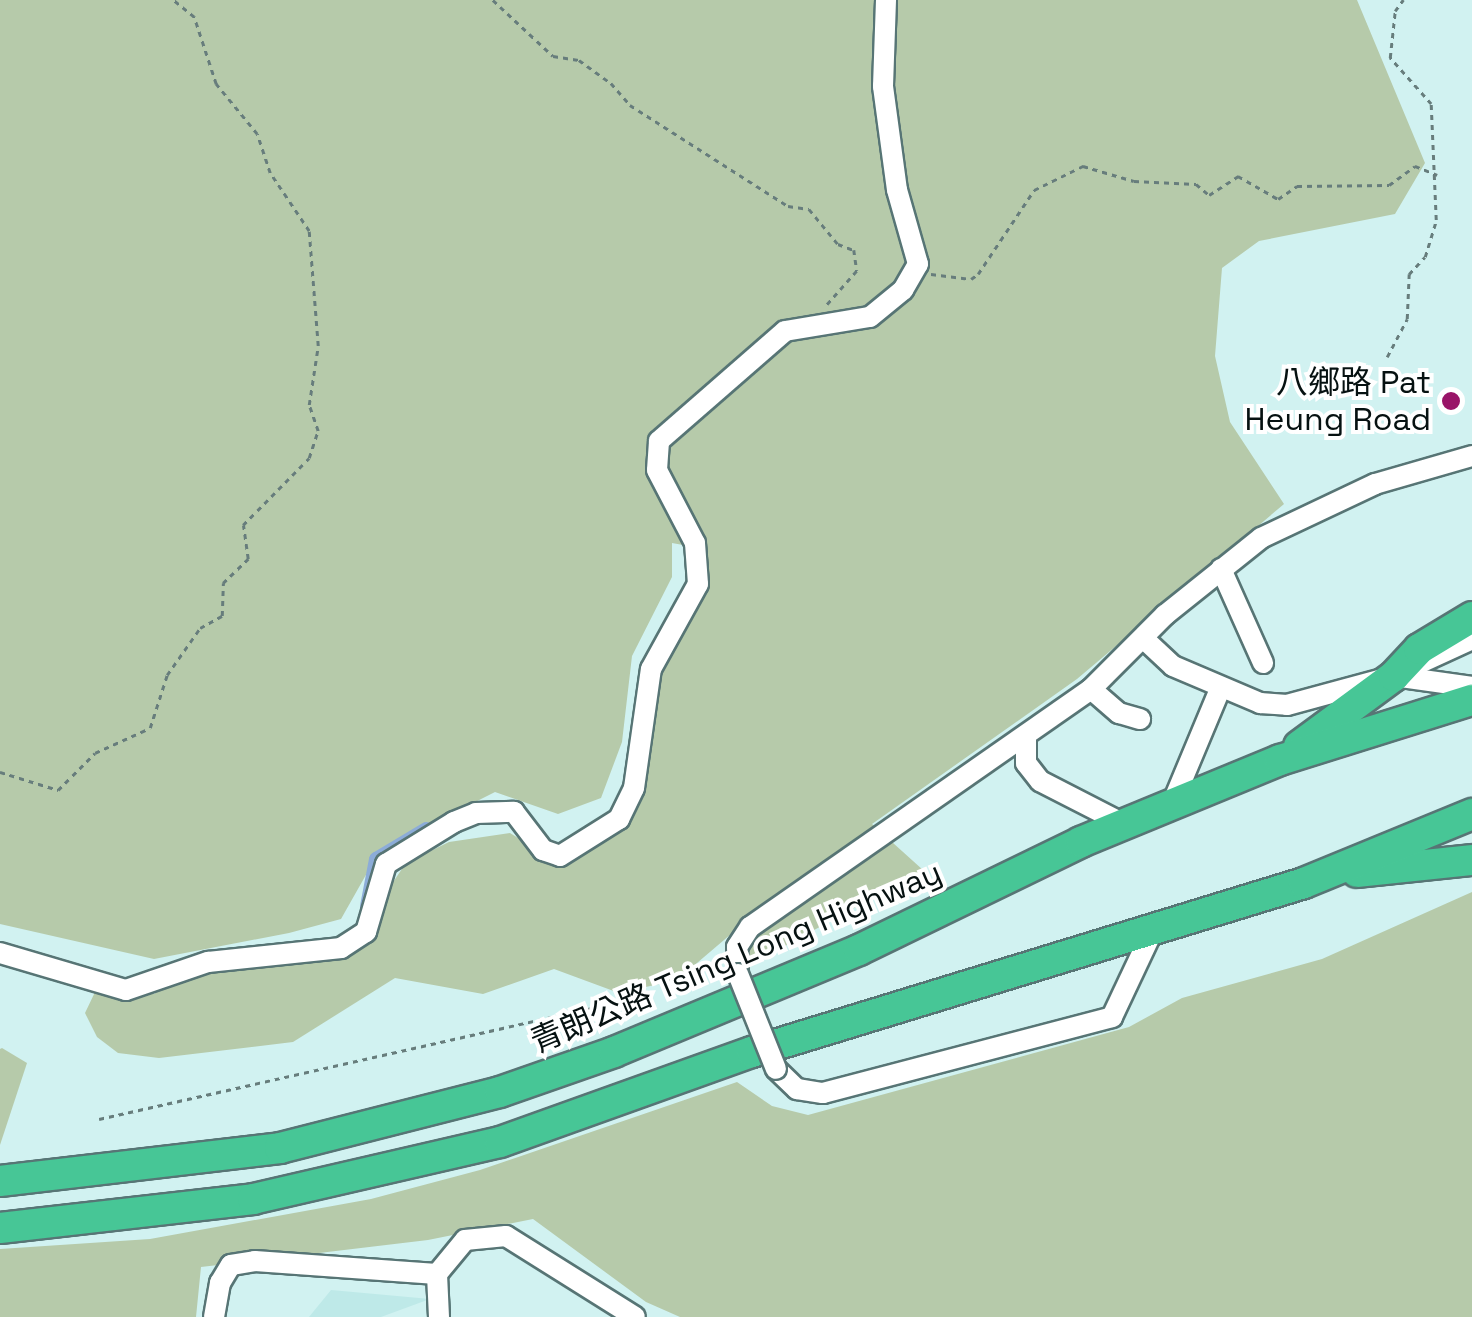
<!DOCTYPE html>
<html>
<head>
<meta charset="utf-8">
<style>
  body { margin:0 }
  #map { position:relative; width:1472px; height:1317px; overflow:hidden; background:#d1f2f1; font-family:"Space Grotesk","Noto Sans TC",sans-serif }
  div>[style] { position:absolute }
  .built>* { inset:0; background:#bee9e8 }
  .green>* { inset:0; background:#b6caaa }
  .canal>* { height:15px; margin:-7.5px; padding:0 7.5px; transform-origin:7.5px; border-radius:7.5px; background:#8cacd8 }
  .path>* { height:2.5px; margin-top:-1.25px; transform-origin:0; background:repeating-linear-gradient(90deg,#677d7c 0 5px,transparent 0 10px) }
  .roads { filter:drop-shadow(2px 0 #577575) drop-shadow(-2px 0 #577575) drop-shadow(0 2px #577575) drop-shadow(0 -2px #577575) }
  .minor>* { height:20px; margin:-10px; padding:0 10px; transform-origin:10px; border-radius:10px; background:#fff }
  .highway>* { height:30px; margin:-15px; padding:0 15px; transform-origin:15px; border-radius:15px; background:#47c696 }
  .bridges { filter:drop-shadow(2px 0 #577575) drop-shadow(-2px 0 #577575) drop-shadow(0 2px #577575) drop-shadow(0 -2px #577575) }
  .minor-bridge>* { height:20px; margin:-10px; padding:0 10px; transform-origin:10px; border-radius:10px; background:#fff }
  .dots>* { width:28px; height:28px; translate:-50% -50%; box-sizing:border-box; border:5px solid #fff; border-radius:50% }
  span { translate:-50% -50%; white-space:nowrap; text-align:center; line-height:1.15; -webkit-text-stroke:8px #fff; paint-order:stroke }
  .poi-label { font-size:32px; color:#061111 }
  .right { translate:-100% -50%; text-align:right }
  .street-label { font-size:32px; color:#061111 }
</style>
</head>
<body>
<div id="map">
  <div class="built">
    <div style="clip-path:polygon(331px 1290px,430px 1299px,381px 1317px,309px 1317px)"></div>
  </div>
  <div class="green">
    <div style="clip-path:polygon(0 0,1357px 0,1425px 163px,1395px 214px,1259px 241px,1222px 268px,1215px 356px,1230px 422px,1284px 504px,1077px 679px,872px 824px,923px 870px,749px 966px,744px 923px,677px 980px,619px 993px,554px 969px,483px 994px,395px 978px,293px 1042px,159px 1058px,118px 1053px,97px 1037px,85px 1013px,96px 990px,154px 994px,187px 972px,343px 956px,406px 863px,449px 842px,510px 833px,555px 861px,636px 800px,658px 661px,700px 597px,708px 574px,705px 549px,672px 543px,672px 577px,632px 656px,622px 742px,601px 798px,558px 814px,495px 792px,380px 850px,341px 919px,289px 933px,154px 959px,0 924px)"></div>
    <div style="clip-path:polygon(1472px 892px,1472px 1317px,680px 1317px,646px 1302px,533px 1219px,428px 1240px,201px 1267px,196px 1317px,0 1317px,0 1249px,150px 1239px,371px 1199px,480px 1170px,737px 1082px,772px 1106px,808px 1115px,1129px 1027px,1182px 998px,1322px 959px)"></div>
    <div style="clip-path:polygon(2px 1048px,27px 1063px,0 1145px,0 1049px)"></div>
  </div>
  <div class="canal">
    <div style="left:367px;top:906px;width:48px;rotate:-79.2deg"></div>
    <div style="left:376px;top:859px;width:58px;rotate:-31deg"></div>
  </div>
  <div class="path">
    <div style="left:493px;top:0;width:82px;rotate:43deg"></div>
    <div style="left:553px;top:56px;width:26px;rotate:9deg"></div>
    <div style="left:579px;top:60px;width:39px;rotate:36deg"></div>
    <div style="left:611px;top:83px;width:29px;rotate:49deg"></div>
    <div style="left:630px;top:105px;width:188px;rotate:32.6deg"></div>
    <div style="left:788px;top:206px;width:21px;rotate:8deg"></div>
    <div style="left:809px;top:209px;width:45px;rotate:50.4deg"></div>
    <div style="left:838px;top:244px;width:17px;rotate:21deg"></div>
    <div style="left:854px;top:250px;width:21px;rotate:82deg"></div>
    <div style="left:857px;top:271px;width:47px;rotate:131.5deg"></div>
    <div style="left:931px;top:274px;width:40px;rotate:7.1deg"></div>
    <div style="left:971px;top:279px;width:9px;rotate:-36deg"></div>
    <div style="left:978px;top:274px;width:101px;rotate:-56.3deg"></div>
    <div style="left:1034px;top:190px;width:55px;rotate:-26.1deg"></div>
    <div style="left:1083px;top:166px;width:53px;rotate:16.4deg"></div>
    <div style="left:1134px;top:181px;width:62px;rotate:2.8deg"></div>
    <div style="left:1196px;top:184px;width:17px;rotate:40deg"></div>
    <div style="left:1209px;top:195px;width:35px;rotate:-33deg"></div>
    <div style="left:1238px;top:176px;width:46px;rotate:29.9deg"></div>
    <div style="left:1278px;top:199px;width:23px;rotate:-34deg"></div>
    <div style="left:1297px;top:186px;width:92px;rotate:-0.6deg"></div>
    <div style="left:1389px;top:185px;width:32px;rotate:-36deg"></div>
    <div style="left:1415px;top:166px;width:24px;rotate:22deg"></div>
    <div style="left:1387px;top:357px;width:43px;rotate:-62.2deg"></div>
    <div style="left:1407px;top:319px;width:45px;rotate:-87.5deg"></div>
    <div style="left:1409px;top:274px;width:23px;rotate:-47deg"></div>
    <div style="left:1425px;top:257px;width:39px;rotate:-73deg"></div>
    <div style="left:1436px;top:220px;width:116px;rotate:-92.5deg"></div>
    <div style="left:1431px;top:104px;width:62px;rotate:-131.7deg"></div>
    <div style="left:1390px;top:58px;width:47px;rotate:-83.9deg"></div>
    <div style="left:1395px;top:11px;width:14px;rotate:-54deg"></div>
    <div style="left:0;top:772px;width:61px;rotate:17.2deg"></div>
    <div style="left:58px;top:790px;width:52px;rotate:-45deg"></div>
    <div style="left:95px;top:753px;width:60px;rotate:-24.4deg"></div>
    <div style="left:150px;top:728px;width:56px;rotate:-72.2deg"></div>
    <div style="left:167px;top:675px;width:57px;rotate:-54.9deg"></div>
    <div style="left:200px;top:628px;width:25px;rotate:-29deg"></div>
    <div style="left:222px;top:616px;width:33px;rotate:-88deg"></div>
    <div style="left:223px;top:583px;width:35px;rotate:-44deg"></div>
    <div style="left:248px;top:559px;width:34px;rotate:-98deg"></div>
    <div style="left:243px;top:525px;width:94px;rotate:-45.4deg"></div>
    <div style="left:309px;top:458px;width:28px;rotate:-72deg"></div>
    <div style="left:318px;top:431px;width:28px;rotate:-109deg"></div>
    <div style="left:309px;top:405px;width:60px;rotate:-81.3deg"></div>
    <div style="left:318px;top:346px;width:115px;rotate:-94.5deg"></div>
    <div style="left:309px;top:231px;width:70px;rotate:-123.9deg"></div>
    <div style="left:270px;top:173px;width:41px;rotate:-108.4deg"></div>
    <div style="left:257px;top:134px;width:65px;rotate:-129.4deg"></div>
    <div style="left:216px;top:84px;width:71px;rotate:-108.2deg"></div>
    <div style="left:194px;top:17px;width:27px;rotate:-141deg"></div>
    <div style="left:99px;top:1119px;width:509px;rotate:-12.7deg"></div>
  </div>
  <div class="roads">
    <div class="minor">
      <div style="left:1221px;top:569px;width:103px;rotate:65.9deg"></div>
      <div style="left:1143px;top:638px;width:41px;rotate:43deg"></div>
      <div style="left:1173px;top:666px;width:95px;rotate:23deg"></div>
      <div style="left:1260px;top:703px;width:27px;rotate:4deg"></div>
      <div style="left:1287px;top:705px;width:111px;rotate:-15.2deg"></div>
      <div style="left:1394px;top:676px;width:79px;rotate:8deg"></div>
      <div style="left:1418px;top:664px;width:60px;rotate:-24.8deg"></div>
      <div style="left:1091px;top:689px;width:37px;rotate:41deg"></div>
      <div style="left:1119px;top:713px;width:22px;rotate:16deg"></div>
      <div style="left:1026px;top:735px;width:28px;rotate:90deg"></div>
      <div style="left:1026px;top:763px;width:23px;rotate:52deg"></div>
      <div style="left:1040px;top:781px;width:94px;rotate:27.1deg"></div>
      <div style="left:1172px;top:804px;width:125px;rotate:-67.3deg"></div>
      <div style="left:0;top:953px;width:131px;rotate:16.4deg"></div>
      <div style="left:126px;top:990px;width:87px;rotate:-18.9deg"></div>
      <div style="left:208px;top:962px;width:134px;rotate:-6deg"></div>
      <div style="left:341px;top:948px;width:30px;rotate:-33deg"></div>
      <div style="left:366px;top:932px;width:71px;rotate:-73.6deg"></div>
      <div style="left:386px;top:864px;width:80px;rotate:-31.7deg"></div>
      <div style="left:454px;top:822px;width:24px;rotate:-22deg"></div>
      <div style="left:476px;top:813px;width:38px;rotate:-2deg"></div>
      <div style="left:514px;top:812px;width:48px;rotate:52.7deg"></div>
      <div style="left:543px;top:850px;width:18px;rotate:19deg"></div>
      <div style="left:560px;top:856px;width:70px;rotate:-32.1deg"></div>
      <div style="left:619px;top:819px;width:34px;rotate:-64deg"></div>
      <div style="left:634px;top:788px;width:120px;rotate:-81.9deg"></div>
      <div style="left:651px;top:669px;width:97px;rotate:-61.1deg"></div>
      <div style="left:698px;top:584px;width:41px;rotate:-94.2deg"></div>
      <div style="left:695px;top:543px;width:82px;rotate:-117.5deg"></div>
      <div style="left:657px;top:470px;width:29px;rotate:-86deg"></div>
      <div style="left:659px;top:441px;width:167px;rotate:-41.1deg"></div>
      <div style="left:785px;top:331px;width:86px;rotate:-9.4deg"></div>
      <div style="left:870px;top:317px;width:43px;rotate:-39.3deg"></div>
      <div style="left:903px;top:290px;width:30px;rotate:-60deg"></div>
      <div style="left:918px;top:264px;width:77px;rotate:-105.8deg"></div>
      <div style="left:897px;top:190px;width:105px;rotate:-97.7deg"></div>
      <div style="left:883px;top:86px;width:86px;rotate:-88deg"></div>
      <div style="left:738px;top:974px;width:27px;rotate:-92deg"></div>
      <div style="left:737px;top:947px;width:24px;rotate:-57deg"></div>
      <div style="left:750px;top:927px;width:416px;rotate:-34.9deg"></div>
      <div style="left:1091px;top:689px;width:105px;rotate:-45deg"></div>
      <div style="left:1165px;top:615px;width:123px;rotate:-38.7deg"></div>
      <div style="left:1261px;top:538px;width:126px;rotate:-25.3deg"></div>
      <div style="left:1375px;top:484px;width:101px;rotate:-16.1deg"></div>
      <div style="left:776px;top:1069px;width:29px;rotate:44deg"></div>
      <div style="left:797px;top:1089px;width:26px;rotate:9deg"></div>
      <div style="left:823px;top:1093px;width:299px;rotate:-14.7deg"></div>
      <div style="left:1112px;top:1017px;width:94px;rotate:-64.8deg"></div>
      <div style="left:214px;top:1317px;width:35px;rotate:-80deg"></div>
      <div style="left:220px;top:1283px;width:21px;rotate:-59deg"></div>
      <div style="left:231px;top:1265px;width:24px;rotate:-9deg"></div>
      <div style="left:255px;top:1261px;width:182px;rotate:4.1deg"></div>
      <div style="left:439px;top:1317px;width:43px;rotate:-92.7deg"></div>
      <div style="left:437px;top:1274px;width:44px;rotate:-50.5deg"></div>
      <div style="left:465px;top:1240px;width:41px;rotate:-5.6deg"></div>
      <div style="left:506px;top:1236px;width:152px;rotate:32.1deg"></div>
    </div>
    <div class="highway">
      <div style="left:1299px;top:746px;width:118px;rotate:-36.4deg"></div>
      <div style="left:1394px;top:676px;width:37px;rotate:-47deg"></div>
      <div style="left:1419px;top:649px;width:62px;rotate:-31.1deg"></div>
      <div style="left:1357px;top:872px;width:116px;rotate:-6deg"></div>
      <div style="left:0;top:1181px;width:282px;rotate:-6.7deg"></div>
      <div style="left:280px;top:1148px;width:227px;rotate:-14.3deg"></div>
      <div style="left:500px;top:1092px;width:121px;rotate:-19.3deg"></div>
      <div style="left:614px;top:1052px;width:265px;rotate:-22.6deg"></div>
      <div style="left:859px;top:950px;width:247px;rotate:-25.9deg"></div>
      <div style="left:1081px;top:842px;width:215px;rotate:-22.4deg"></div>
      <div style="left:1280px;top:760px;width:201px;rotate:-17.4deg"></div>
      <div style="left:0;top:1228px;width:255px;rotate:-6.5deg"></div>
      <div style="left:253px;top:1199px;width:253px;rotate:-13deg"></div>
      <div style="left:500px;top:1142px;width:268px;rotate:-19.7deg"></div>
      <div style="left:752px;top:1052px;width:577px;rotate:-17.02deg"></div>
      <div style="left:1304px;top:883px;width:182px;rotate:-22.3deg"></div>
    </div>
  </div>
  <div class="bridges">
    <div class="minor-bridge">
      <div style="left:738px;top:974px;width:102px;rotate:68.2deg"></div>
    </div>
  </div>
  <div class="dots">
    <div style="left:1451px;top:401px;background:#991468"></div>
  </div>
  <div class="poi-label">
    <span class="right" style="left:1431px;top:401px">八鄉路 Pat<br>Heung Road</span>
  </div>
  <div class="street-label">
    <span style="left:736px;top:957px;rotate:-23deg">青朗公路 Tsing Long Highway</span>
  </div>
</div>
</body>
</html>
